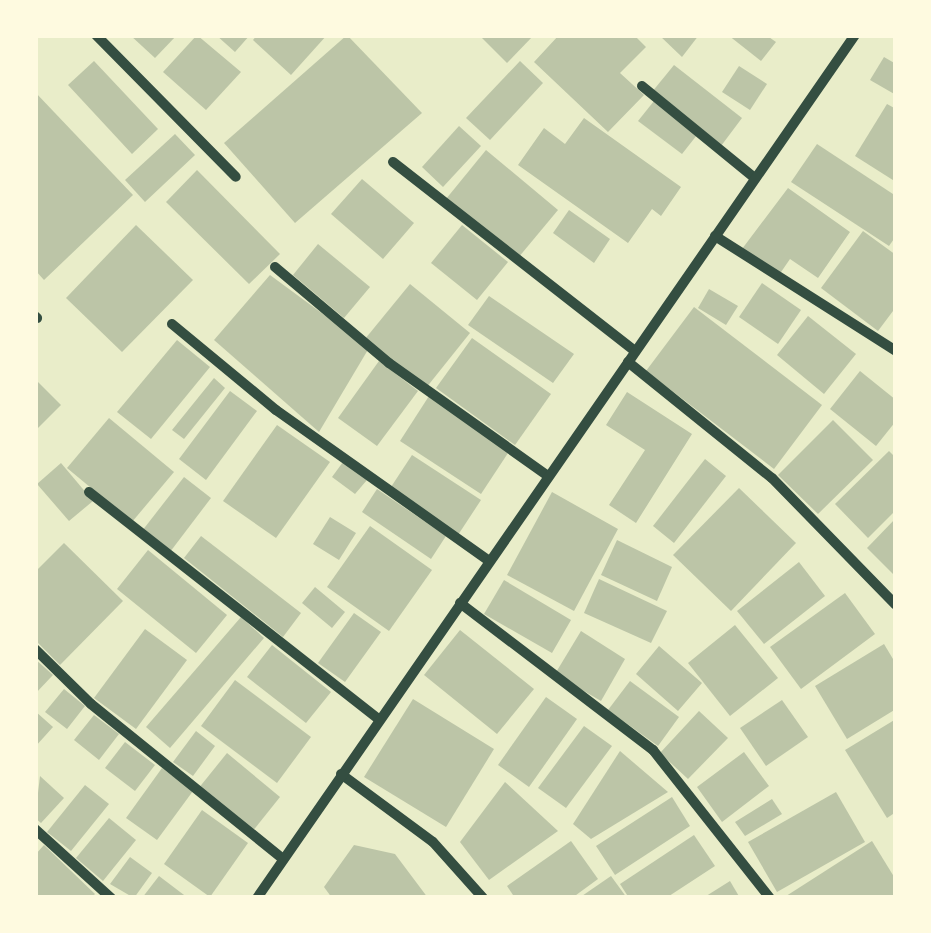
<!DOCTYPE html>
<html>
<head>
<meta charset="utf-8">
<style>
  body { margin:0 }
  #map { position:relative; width:931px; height:933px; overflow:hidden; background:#e9edc9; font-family:Manrope,sans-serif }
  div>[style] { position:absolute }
  .building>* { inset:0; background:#bcc5a7 }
  .minor>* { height:10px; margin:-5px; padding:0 5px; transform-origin:5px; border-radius:5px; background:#344e41 }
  span { translate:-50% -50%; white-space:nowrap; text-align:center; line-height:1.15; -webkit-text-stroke:8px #fefae0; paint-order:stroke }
  .frame { position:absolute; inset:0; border:38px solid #fefae0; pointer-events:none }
</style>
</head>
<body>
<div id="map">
  <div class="building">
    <div style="clip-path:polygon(130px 35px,177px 35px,155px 58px)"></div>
    <div style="clip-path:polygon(197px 35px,241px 72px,206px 110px,163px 72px)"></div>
    <div style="clip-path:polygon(216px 35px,250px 35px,235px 52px)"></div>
    <div style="clip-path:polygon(257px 35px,327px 35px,291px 75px,253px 40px)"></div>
    <div style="clip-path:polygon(347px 35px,422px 113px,295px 223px,224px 143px)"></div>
    <div style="clip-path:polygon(479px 35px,534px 35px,507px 63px)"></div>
    <div style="clip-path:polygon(559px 35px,634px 35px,646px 47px,620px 73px,644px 95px,608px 132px,534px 62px)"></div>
    <div style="clip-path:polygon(659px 35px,699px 35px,682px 57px)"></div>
    <div style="clip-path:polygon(728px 35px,766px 35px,776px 42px,761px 61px)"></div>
    <div style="clip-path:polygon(884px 57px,896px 64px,896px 95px,870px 80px)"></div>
    <div style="clip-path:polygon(94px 61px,158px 129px,132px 154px,68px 85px)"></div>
    <div style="clip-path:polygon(520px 61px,543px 83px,490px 140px,466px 118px)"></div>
    <div style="clip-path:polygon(674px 65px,742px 118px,721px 146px,652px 92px)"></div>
    <div style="clip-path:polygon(739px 66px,767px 84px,750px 110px,722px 92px)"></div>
    <div style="clip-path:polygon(35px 92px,133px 195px,44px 280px,35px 270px)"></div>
    <div style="clip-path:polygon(654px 101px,697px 135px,682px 154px,638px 121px)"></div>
    <div style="clip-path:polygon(887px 104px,896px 109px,896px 182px,855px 156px)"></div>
    <div style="clip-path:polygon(584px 118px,681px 187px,661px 216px,652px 209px,628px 243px,518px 165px,544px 128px,565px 144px)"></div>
    <div style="clip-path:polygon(459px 126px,481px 146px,443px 187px,422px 167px)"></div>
    <div style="clip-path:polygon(175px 134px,195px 155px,145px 202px,125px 180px)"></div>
    <div style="clip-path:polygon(817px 144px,896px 196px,896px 236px,889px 246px,791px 182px)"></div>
    <div style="clip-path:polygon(486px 150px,558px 210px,518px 258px,446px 199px)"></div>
    <div style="clip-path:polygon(197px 170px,280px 254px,249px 284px,166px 202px)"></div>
    <div style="clip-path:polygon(362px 179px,414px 223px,383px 259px,331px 214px)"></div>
    <div style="clip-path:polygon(788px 188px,850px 232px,818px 278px,790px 259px,779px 275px,742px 249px)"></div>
    <div style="clip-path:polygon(569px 210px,610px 239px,594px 263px,553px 233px)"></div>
    <div style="clip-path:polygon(136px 225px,193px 280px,122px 352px,66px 298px)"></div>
    <div style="clip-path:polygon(462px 225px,508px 262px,477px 300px,431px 263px)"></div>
    <div style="clip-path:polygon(863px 231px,896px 255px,896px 307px,878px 331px,821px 288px)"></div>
    <div style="clip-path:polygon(318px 244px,370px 287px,344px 318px,293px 275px)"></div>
    <div style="clip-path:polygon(270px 275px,369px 348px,319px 432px,214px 340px)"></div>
    <div style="clip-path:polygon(762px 283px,801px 310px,778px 344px,739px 317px)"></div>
    <div style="clip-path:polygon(410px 284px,470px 333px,426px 388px,365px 339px)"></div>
    <div style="clip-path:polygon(709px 289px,738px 306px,726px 325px,698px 308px)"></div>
    <div style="clip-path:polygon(489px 296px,574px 354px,553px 383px,468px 325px)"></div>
    <div style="clip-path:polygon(694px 307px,822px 405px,774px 469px,646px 371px)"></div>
    <div style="clip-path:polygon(808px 316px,856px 354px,824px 394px,777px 355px)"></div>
    <div style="clip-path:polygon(472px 338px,551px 394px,515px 445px,436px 388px)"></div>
    <div style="clip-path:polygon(177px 340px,210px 367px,151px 439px,117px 412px)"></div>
    <div style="clip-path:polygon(379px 361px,418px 391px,377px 446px,338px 418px)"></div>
    <div style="clip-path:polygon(860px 371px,896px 400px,896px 421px,876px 446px,830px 409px)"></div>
    <div style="clip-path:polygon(214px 378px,225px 388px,184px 439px,172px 430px)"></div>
    <div style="clip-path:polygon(35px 379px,61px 405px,35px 431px)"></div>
    <div style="clip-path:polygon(230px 391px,257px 411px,206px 480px,179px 459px)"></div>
    <div style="clip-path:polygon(627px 392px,692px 434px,636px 523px,609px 505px,645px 450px,606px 425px)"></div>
    <div style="clip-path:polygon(429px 396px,510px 450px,481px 494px,400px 441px)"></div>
    <div style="clip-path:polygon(109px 418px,174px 472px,132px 522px,67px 468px)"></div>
    <div style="clip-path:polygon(833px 420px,873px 460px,818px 514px,778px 475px)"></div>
    <div style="clip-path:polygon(277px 425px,330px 462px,276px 538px,223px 501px)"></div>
    <div style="clip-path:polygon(889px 451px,896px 458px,896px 510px,868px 538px,835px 504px)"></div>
    <div style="clip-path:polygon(412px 455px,481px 500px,458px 535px,389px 490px)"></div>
    <div style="clip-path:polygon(705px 459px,726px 476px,674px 543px,653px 526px)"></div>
    <div style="clip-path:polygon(343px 462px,367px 480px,355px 494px,332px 477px)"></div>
    <div style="clip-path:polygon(61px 463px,93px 501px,69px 521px,37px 484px)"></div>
    <div style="clip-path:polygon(184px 477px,211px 498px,170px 552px,142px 531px)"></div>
    <div style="clip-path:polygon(739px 488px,796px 543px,731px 611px,673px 555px)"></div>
    <div style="clip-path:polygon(377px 489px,446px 536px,431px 559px,362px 512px)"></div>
    <div style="clip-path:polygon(552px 492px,618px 529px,574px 611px,507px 575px)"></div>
    <div style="clip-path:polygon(330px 517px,356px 533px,339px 560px,313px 544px)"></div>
    <div style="clip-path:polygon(896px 518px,896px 577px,867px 548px)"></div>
    <div style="clip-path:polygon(370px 526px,432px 570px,389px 631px,327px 587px)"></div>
    <div style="clip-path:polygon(201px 536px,301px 613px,283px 637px,184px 558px)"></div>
    <div style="clip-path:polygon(617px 540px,672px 567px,657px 601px,601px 575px)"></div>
    <div style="clip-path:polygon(64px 543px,123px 601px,60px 665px,35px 640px,35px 572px)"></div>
    <div style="clip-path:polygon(148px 550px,227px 615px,196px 653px,117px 589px)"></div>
    <div style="clip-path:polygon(799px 562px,825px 596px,764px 644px,737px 611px)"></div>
    <div style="clip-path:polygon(599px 579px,667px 611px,651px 643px,584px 613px)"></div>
    <div style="clip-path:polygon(504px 580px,571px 620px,552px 653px,484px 614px)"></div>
    <div style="clip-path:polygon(315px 587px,345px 612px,332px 628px,302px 603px)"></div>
    <div style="clip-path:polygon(845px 593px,875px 634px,801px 689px,770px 647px)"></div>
    <div style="clip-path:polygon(354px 613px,381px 632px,345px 682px,318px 663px)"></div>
    <div style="clip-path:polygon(241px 617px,264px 638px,170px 748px,146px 727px)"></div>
    <div style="clip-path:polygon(735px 625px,778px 678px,730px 716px,688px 663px)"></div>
    <div style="clip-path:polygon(145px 629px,187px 660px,136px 729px,94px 698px)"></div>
    <div style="clip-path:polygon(460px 630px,534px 689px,497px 734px,424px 675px)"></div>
    <div style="clip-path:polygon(581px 631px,625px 659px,601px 701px,555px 674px)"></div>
    <div style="clip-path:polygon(884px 644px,896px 664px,896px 709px,847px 739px,815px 686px)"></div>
    <div style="clip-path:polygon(272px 645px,331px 692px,306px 723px,247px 677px)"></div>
    <div style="clip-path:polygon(659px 646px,702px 683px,678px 711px,636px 674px)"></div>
    <div style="clip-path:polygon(35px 659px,53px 675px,35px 694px)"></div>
    <div style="clip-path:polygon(235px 680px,311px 737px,277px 783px,201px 726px)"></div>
    <div style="clip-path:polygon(630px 681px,679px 717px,658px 746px,608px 710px)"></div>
    <div style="clip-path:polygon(64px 689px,85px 706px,67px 729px,45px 712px)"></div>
    <div style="clip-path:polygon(546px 697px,577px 719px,529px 787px,498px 765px)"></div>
    <div style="clip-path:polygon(413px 699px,494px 749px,446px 827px,364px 777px)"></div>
    <div style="clip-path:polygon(782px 700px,808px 737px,766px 766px,740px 728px)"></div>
    <div style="clip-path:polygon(35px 711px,53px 727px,35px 747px)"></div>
    <div style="clip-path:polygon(699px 711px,728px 738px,688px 779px,660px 753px)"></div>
    <div style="clip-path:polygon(94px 715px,119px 734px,99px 760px,74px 740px)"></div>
    <div style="clip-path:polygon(896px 719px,896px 812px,887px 818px,845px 750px)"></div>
    <div style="clip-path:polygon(584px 726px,612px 746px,566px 808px,538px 788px)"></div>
    <div style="clip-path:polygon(196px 731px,215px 746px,193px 776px,173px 762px)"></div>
    <div style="clip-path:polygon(125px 742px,155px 765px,135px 791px,105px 768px)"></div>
    <div style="clip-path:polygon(620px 751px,668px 792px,591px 839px,573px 824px)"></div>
    <div style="clip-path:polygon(744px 752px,769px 786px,722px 822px,697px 787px)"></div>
    <div style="clip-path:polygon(227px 753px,280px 797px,252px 832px,198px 789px)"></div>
    <div style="clip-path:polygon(162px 768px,193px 791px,157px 840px,126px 818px)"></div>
    <div style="clip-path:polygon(40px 776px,64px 798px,41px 823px,35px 818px)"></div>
    <div style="clip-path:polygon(505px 782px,558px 831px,489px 880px,460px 842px)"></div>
    <div style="clip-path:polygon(85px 785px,109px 804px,71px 851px,47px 832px)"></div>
    <div style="clip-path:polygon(836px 792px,865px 842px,777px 892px,748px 842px)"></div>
    <div style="clip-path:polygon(672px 797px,690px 826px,615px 875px,596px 846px)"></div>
    <div style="clip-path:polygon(772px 799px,782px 814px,745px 836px,735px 822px)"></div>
    <div style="clip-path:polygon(202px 810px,248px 843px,210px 897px,164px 864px)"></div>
    <div style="clip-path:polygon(109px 818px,136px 840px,103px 881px,76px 858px)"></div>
    <div style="clip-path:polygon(694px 835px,715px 866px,666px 898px,629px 898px,620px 884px)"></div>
    <div style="clip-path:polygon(571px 841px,598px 879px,572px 898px,515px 898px,507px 886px)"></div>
    <div style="clip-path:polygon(872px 841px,896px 880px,896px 898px,783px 898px)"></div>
    <div style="clip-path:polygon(44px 845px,95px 894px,91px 898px,35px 898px,35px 855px)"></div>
    <div style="clip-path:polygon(354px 845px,395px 854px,428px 898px,332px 898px,324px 887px)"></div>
    <div style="clip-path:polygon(130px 857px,152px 873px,134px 898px,110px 884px)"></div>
    <div style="clip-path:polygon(159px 876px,188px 898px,142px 898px)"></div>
    <div style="clip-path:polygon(611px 876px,627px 898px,579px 898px)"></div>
    <div style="clip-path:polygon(730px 881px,740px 898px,703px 898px)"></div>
  </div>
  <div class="minor">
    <div style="left:96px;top:35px;width:199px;rotate:45.4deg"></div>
    <div style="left:642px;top:86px;width:146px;rotate:39.2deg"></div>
    <div style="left:393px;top:162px;width:307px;rotate:38deg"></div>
    <div style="left:715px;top:236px;width:214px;rotate:32.4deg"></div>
    <div style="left:275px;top:267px;width:149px;rotate:40.1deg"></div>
    <div style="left:389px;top:363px;width:195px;rotate:35.4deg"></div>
    <div style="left:35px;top:316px;width:3px;rotate:45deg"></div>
    <div style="left:172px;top:324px;width:135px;rotate:39.6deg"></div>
    <div style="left:276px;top:410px;width:261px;rotate:35.3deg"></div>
    <div style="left:628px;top:362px;width:185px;rotate:38.9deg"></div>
    <div style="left:772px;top:478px;width:177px;rotate:45.7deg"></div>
    <div style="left:89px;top:492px;width:368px;rotate:38.1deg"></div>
    <div style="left:460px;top:603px;width:243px;rotate:37.3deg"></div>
    <div style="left:653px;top:750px;width:189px;rotate:51.7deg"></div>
    <div style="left:35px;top:649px;width:78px;rotate:44.5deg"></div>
    <div style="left:91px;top:704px;width:247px;rotate:38.9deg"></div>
    <div style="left:341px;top:774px;width:114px;rotate:36.5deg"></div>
    <div style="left:433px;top:842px;width:75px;rotate:48.2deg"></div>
    <div style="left:35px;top:829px;width:103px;rotate:42.2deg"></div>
    <div style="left:257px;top:898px;width:1050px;rotate:-55.28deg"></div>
  </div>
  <div class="frame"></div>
</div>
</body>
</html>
